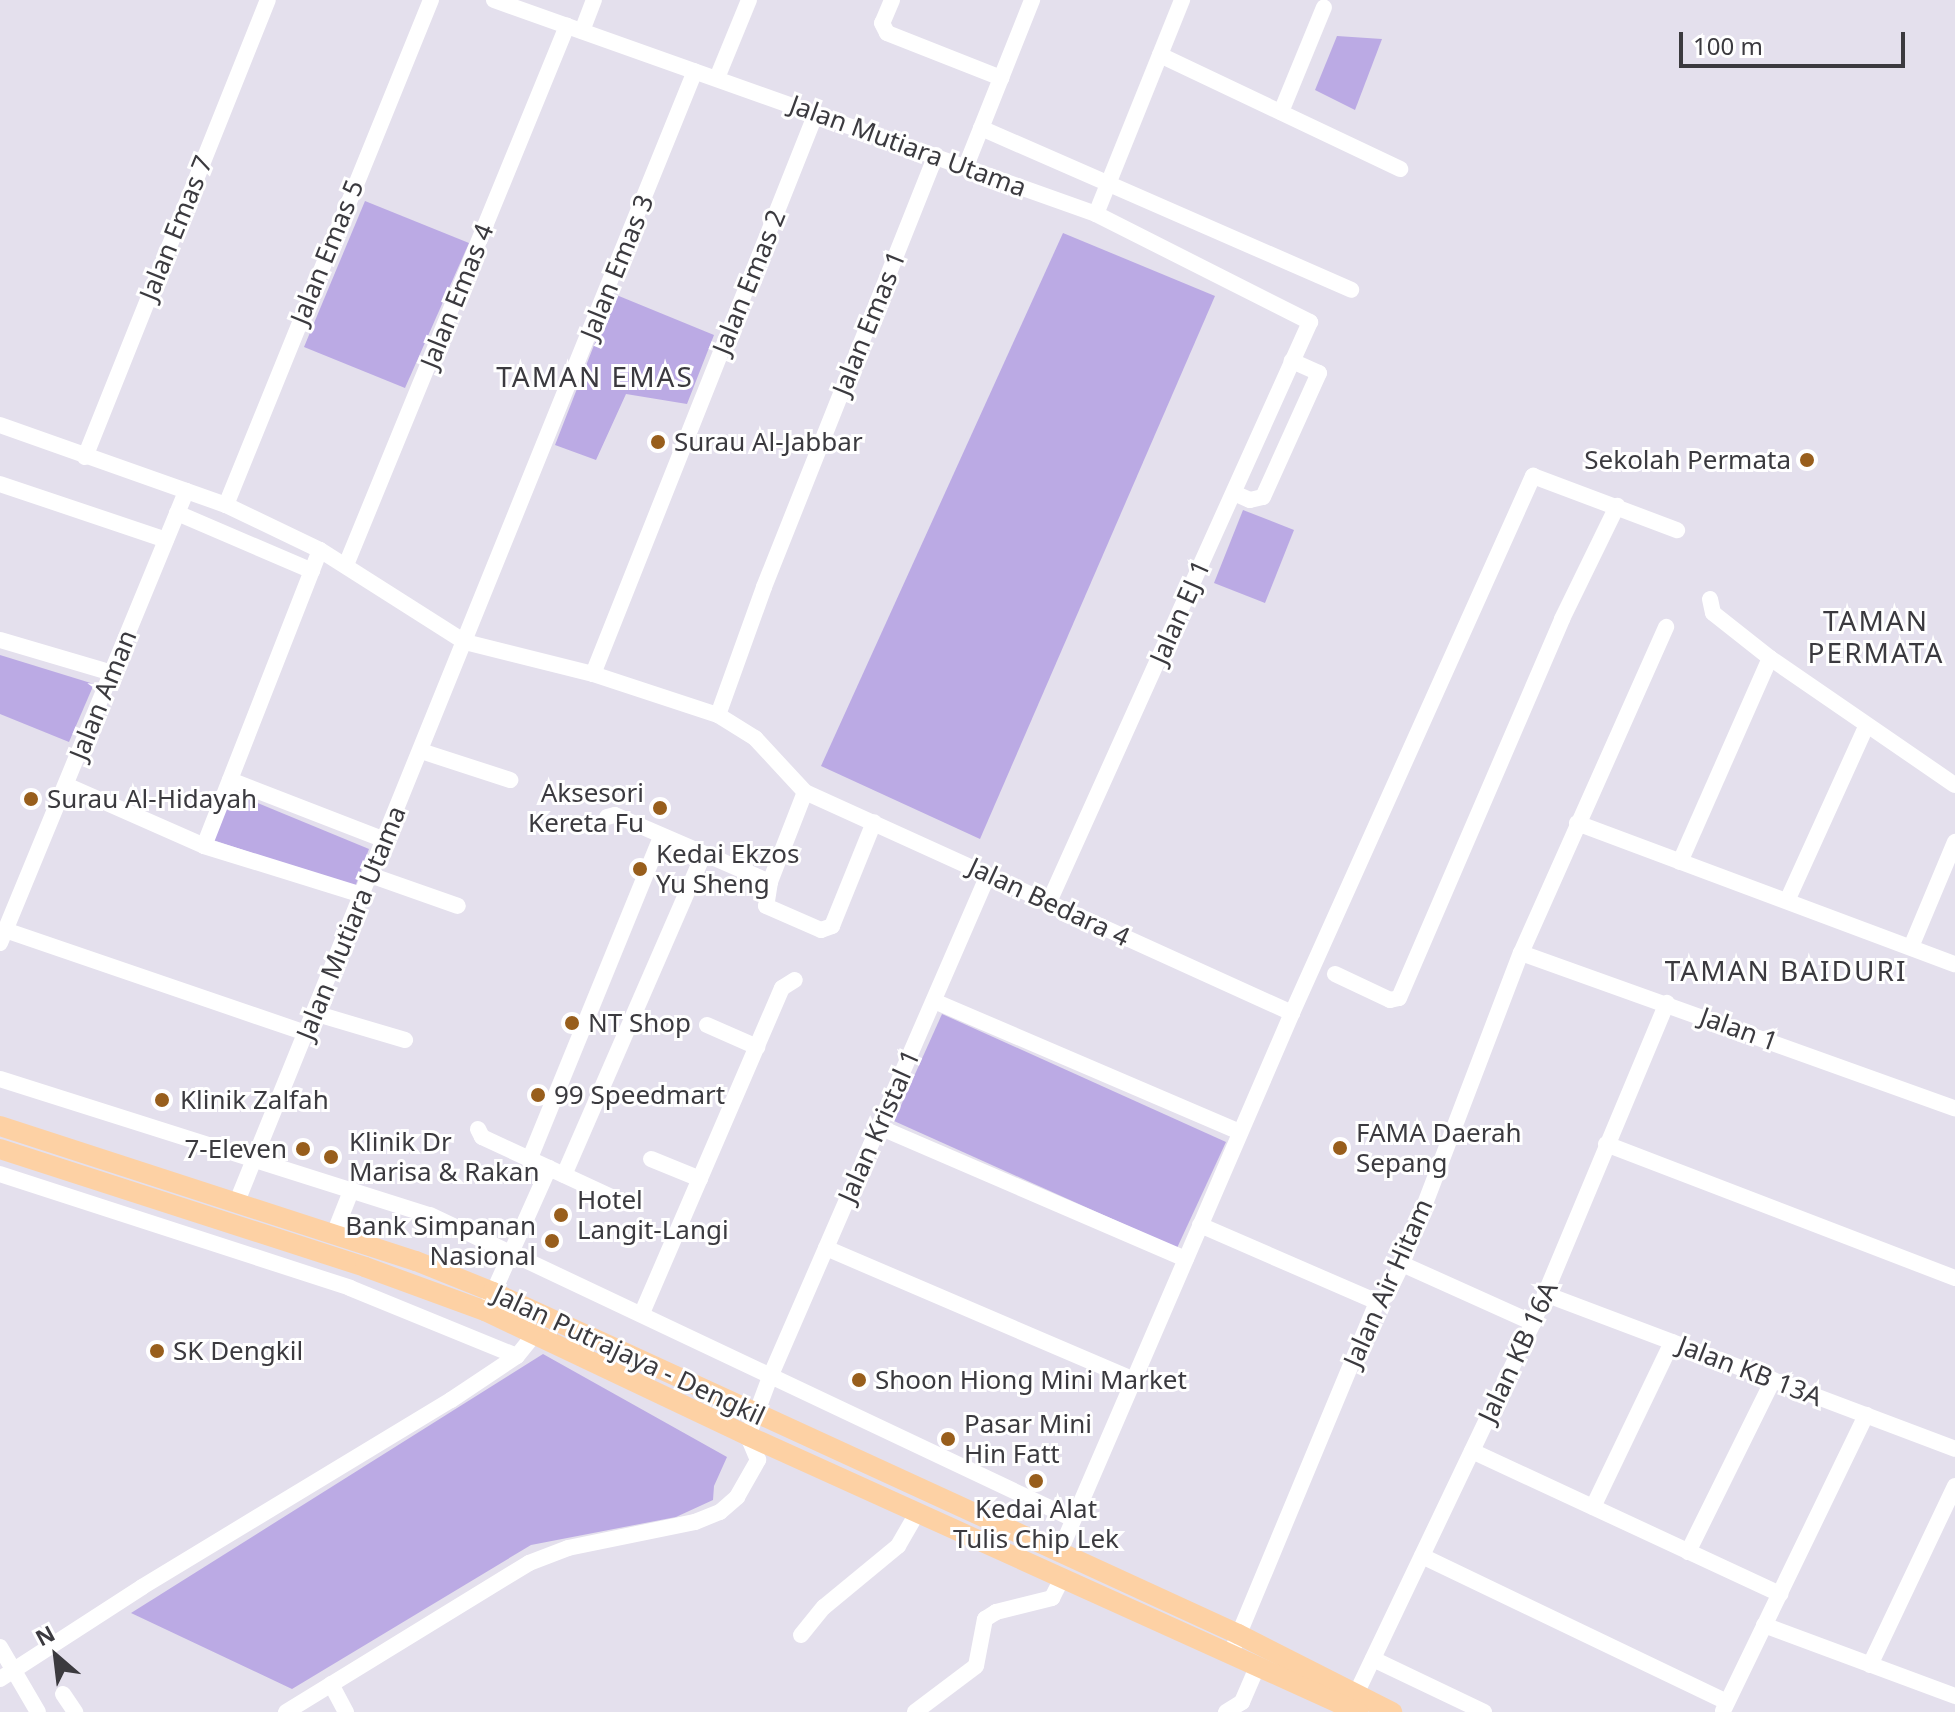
<!DOCTYPE html>
<html>
<head>
<meta charset="utf-8">
<style>
  body { margin:0 }
  #map { position:relative; width:1955px; height:1712px; overflow:hidden; background:#e4e0ed; font-family:"Noto Sans",sans-serif }
  div>[style] { position:absolute }
  .green>* { inset:0; background:#bbaae4 }
  .minor>* { height:16px; margin:-8px; padding:0 8px; transform-origin:8px; border-radius:8px; background:#fff }
  .major>* { height:20px; margin:-10px; padding:0 10px; transform-origin:10px; border-radius:10px; background:#fdd1a4 }
  .dots>* { width:22px; height:22px; translate:-50% -50%; box-sizing:border-box; border:4px solid #fff; border-radius:50% }
  span { translate:-50% -50%; white-space:nowrap; text-align:center; line-height:1.15; -webkit-text-stroke:6px #fff; paint-order:stroke }
  .street-label { font-size:26px; color:#3b3a3f }
  .poi-label { font-size:26px; color:#3b3a3f }
  .left { translate:0 -50%; text-align:left }
  .right { translate:-100% -50%; text-align:right }
  .neighbourhood-label { font-size:28px; color:#3b3a3f; letter-spacing:2px }
  .north { position:absolute; left:16px; top:1616px; width:80px; height:80px; -webkit-text-stroke:6px #fff; paint-order:stroke; rotate:332deg; font-size:22px; font-weight:700; line-height:32px; text-align:center; color:#3b3a3f }
  .north::after { content:''; display:block; margin:auto; width:28px; height:36px; background:#3b3a3f; clip-path:polygon(50% 0,100% 100%,50% 72%,0 100%) }
  .scale { position:absolute; left:1679px; top:32px; width:226px; height:36px; box-sizing:border-box; border:4px solid #3b3a3f; border-top:0; padding-left:10px; font-size:24px; line-height:28px; white-space:nowrap; color:#3b3a3f; -webkit-text-stroke:6px #fff; paint-order:stroke }
</style>
</head>
<body>
<div id="map">
  <div class="green">
    <div style="clip-path:polygon(1337px 36px,1382px 39px,1355px 110px,1315px 90px)"></div>
    <div style="clip-path:polygon(365px 201px,469px 243px,405px 388px,304px 347px)"></div>
    <div style="clip-path:polygon(1063px 233px,1215px 296px,980px 839px,821px 766px)"></div>
    <div style="clip-path:polygon(614px 294px,714px 335px,687px 404px,626px 394px,596px 460px,555px 445px)"></div>
    <div style="clip-path:polygon(1243px 510px,1294px 530px,1265px 603px,1214px 583px)"></div>
    <div style="clip-path:polygon(0 655px,94px 684px,69px 742px,0 714px)"></div>
    <div style="clip-path:polygon(231px 792px,369px 849px,355px 887px,213px 840px)"></div>
    <div style="clip-path:polygon(942px 1014px,1226px 1142px,1177px 1248px,894px 1121px)"></div>
    <div style="clip-path:polygon(543px 1354px,727px 1457px,714px 1486px,713px 1500px,676px 1517px,531px 1545px,292px 1689px,131px 1613px)"></div>
  </div>
  <div class="minor">
    <div style="left:494px;top:0;width:639px;rotate:19.57deg"></div>
    <div style="left:1096px;top:214px;width:240px;rotate:26.8deg"></div>
    <div style="left:1310px;top:322px;width:636px;rotate:114.23deg"></div>
    <div style="left:892px;top:0;width:25px;rotate:113deg"></div>
    <div style="left:882px;top:23px;width:11px;rotate:63deg"></div>
    <div style="left:887px;top:33px;width:123px;rotate:21.5deg"></div>
    <div style="left:582px;top:31px;width:33px;rotate:-69deg"></div>
    <div style="left:1160px;top:55px;width:266px;rotate:25.4deg"></div>
    <div style="left:717px;top:78px;width:84px;rotate:-67.7deg"></div>
    <div style="left:1281px;top:112px;width:113px;rotate:-67.7deg"></div>
    <div style="left:981px;top:128px;width:404px;rotate:23.6deg"></div>
    <div style="left:966px;top:166px;width:179px;rotate:-68.3deg"></div>
    <div style="left:1096px;top:214px;width:231px;rotate:-68.1deg"></div>
    <div style="left:0;top:425px;width:240px;rotate:19.5deg"></div>
    <div style="left:226px;top:505px;width:104px;rotate:25.6deg"></div>
    <div style="left:320px;top:550px;width:172px;rotate:32.4deg"></div>
    <div style="left:465px;top:642px;width:132px;rotate:14deg"></div>
    <div style="left:593px;top:674px;width:132px;rotate:18.2deg"></div>
    <div style="left:718px;top:715px;width:44px;rotate:31.9deg"></div>
    <div style="left:755px;top:738px;width:74px;rotate:47.2deg"></div>
    <div style="left:805px;top:792px;width:535px;rotate:24.41deg"></div>
    <div style="left:85px;top:457px;width:492px;rotate:-68.2deg"></div>
    <div style="left:0;top:484px;width:175px;rotate:18.6deg"></div>
    <div style="left:1234px;top:493px;width:17px;rotate:24deg"></div>
    <div style="left:1250px;top:500px;width:13px;rotate:-13deg"></div>
    <div style="left:1263px;top:497px;width:136px;rotate:-65.7deg"></div>
    <div style="left:1319px;top:373px;width:30px;rotate:-156deg"></div>
    <div style="left:226px;top:505px;width:545px;rotate:-67.91deg"></div>
    <div style="left:177px;top:513px;width:147px;rotate:23.2deg"></div>
    <div style="left:346px;top:565px;width:583px;rotate:-67.71deg"></div>
    <div style="left:1710px;top:599px;width:14px;rotate:78deg"></div>
    <div style="left:1713px;top:613px;width:73px;rotate:38.3deg"></div>
    <div style="left:1770px;top:658px;width:224px;rotate:34.5deg"></div>
    <div style="left:0;top:640px;width:117px;rotate:16.4deg"></div>
    <div style="left:593px;top:674px;width:604px;rotate:-68.32deg"></div>
    <div style="left:718px;top:715px;width:136px;rotate:-70.2deg"></div>
    <div style="left:764px;top:587px;width:465px;rotate:-68.3deg"></div>
    <div style="left:421px;top:751px;width:94px;rotate:18deg"></div>
    <div style="left:230px;top:780px;width:166px;rotate:21.2deg"></div>
    <div style="left:66px;top:785px;width:151px;rotate:23.8deg"></div>
    <div style="left:204px;top:846px;width:165px;rotate:17.2deg"></div>
    <div style="left:805px;top:792px;width:97px;rotate:111.3deg"></div>
    <div style="left:770px;top:882px;width:24px;rotate:99deg"></div>
    <div style="left:766px;top:906px;width:60px;rotate:23.6deg"></div>
    <div style="left:821px;top:930px;width:12px;rotate:-20deg"></div>
    <div style="left:832px;top:926px;width:112px;rotate:-68deg"></div>
    <div style="left:607px;top:817px;width:8px;rotate:-14deg"></div>
    <div style="left:615px;top:815px;width:169px;rotate:23.4deg"></div>
    <div style="left:1577px;top:823px;width:403px;rotate:20.5deg"></div>
    <div style="left:204px;top:846px;width:318px;rotate:-68.6deg"></div>
    <div style="left:1680px;top:862px;width:223px;rotate:-66.2deg"></div>
    <div style="left:370px;top:875px;width:93px;rotate:19.4deg"></div>
    <div style="left:1787px;top:901px;width:191px;rotate:-65.6deg"></div>
    <div style="left:5px;top:930px;width:318px;rotate:18.9deg"></div>
    <div style="left:0;top:943px;width:489px;rotate:-67.6deg"></div>
    <div style="left:1911px;top:947px;width:114px;rotate:-67.3deg"></div>
    <div style="left:1521px;top:953px;width:461px;rotate:19.7deg"></div>
    <div style="left:1335px;top:974px;width:61px;rotate:25.3deg"></div>
    <div style="left:1390px;top:1000px;width:9px;rotate:-13deg"></div>
    <div style="left:1399px;top:998px;width:413px;rotate:-66.7deg"></div>
    <div style="left:1562px;top:619px;width:126px;rotate:-64deg"></div>
    <div style="left:934px;top:1001px;width:333px;rotate:23.2deg"></div>
    <div style="left:314px;top:1013px;width:95px;rotate:16.5deg"></div>
    <div style="left:707px;top:1025px;width:55px;rotate:23.7deg"></div>
    <div style="left:0;top:1079px;width:451px;rotate:17.6deg"></div>
    <div style="left:430px;top:1215px;width:711px;rotate:25.3deg"></div>
    <div style="left:879px;top:1127px;width:334px;rotate:23.3deg"></div>
    <div style="left:478px;top:1129px;width:9px;rotate:63deg"></div>
    <div style="left:482px;top:1137px;width:154px;rotate:24.9deg"></div>
    <div style="left:622px;top:1202px;width:9px;rotate:6deg"></div>
    <div style="left:1606px;top:1144px;width:374px;rotate:21deg"></div>
    <div style="left:530px;top:1158px;width:347px;rotate:-67.8deg"></div>
    <div style="left:651px;top:1159px;width:53px;rotate:22.2deg"></div>
    <div style="left:0;top:1174px;width:368px;rotate:18deg"></div>
    <div style="left:350px;top:1288px;width:180px;rotate:22.2deg"></div>
    <div style="left:564px;top:1175px;width:349px;rotate:-66.5deg"></div>
    <div style="left:236px;top:1204px;width:1222px;rotate:-67.95deg"></div>
    <div style="left:1200px;top:1225px;width:193px;rotate:23.5deg"></div>
    <div style="left:334px;top:1234px;width:46px;rotate:-68.4deg"></div>
    <div style="left:826px;top:1248px;width:335px;rotate:23.2deg"></div>
    <div style="left:1402px;top:1264px;width:144px;rotate:24.2deg"></div>
    <div style="left:1545px;top:1294px;width:438px;rotate:20.7deg"></div>
    <div style="left:489px;top:1302px;width:147px;rotate:-65.9deg"></div>
    <div style="left:642px;top:1313px;width:354px;rotate:-66.7deg"></div>
    <div style="left:782px;top:988px;width:15px;rotate:-32deg"></div>
    <div style="left:1472px;top:1451px;width:340px;rotate:24.9deg"></div>
    <div style="left:1593px;top:1507px;width:183px;rotate:-64.4deg"></div>
    <div style="left:1060px;top:1551px;width:586px;rotate:-66.67deg"></div>
    <div style="left:1292px;top:1013px;width:589px;rotate:-65.83deg"></div>
    <div style="left:1533px;top:476px;width:154px;rotate:20.6deg"></div>
    <div style="left:1688px;top:1552px;width:192px;rotate:-63.7deg"></div>
    <div style="left:1422px;top:1556px;width:338px;rotate:25.6deg"></div>
    <div style="left:1764px;top:1625px;width:204px;rotate:20.4deg"></div>
    <div style="left:801px;top:1635px;width:36px;rotate:-51deg"></div>
    <div style="left:824px;top:1607px;width:96px;rotate:-39.5deg"></div>
    <div style="left:898px;top:1546px;width:39px;rotate:-60deg"></div>
    <div style="left:0;top:1647px;width:75px;rotate:59.7deg"></div>
    <div style="left:1231px;top:1653px;width:380px;rotate:-67.4deg"></div>
    <div style="left:1377px;top:1302px;width:12px;rotate:-35deg"></div>
    <div style="left:1387px;top:1295px;width:34px;rotate:-64deg"></div>
    <div style="left:1402px;top:1264px;width:333px;rotate:-69.1deg"></div>
    <div style="left:1521px;top:953px;width:357px;rotate:-66deg"></div>
    <div style="left:1373px;top:1659px;width:123px;rotate:25.5deg"></div>
    <div style="left:1870px;top:1665px;width:198px;rotate:-64.6deg"></div>
    <div style="left:0;top:1679px;width:169px;rotate:-32.9deg"></div>
    <div style="left:142px;top:1587px;width:361px;rotate:-31.2deg"></div>
    <div style="left:451px;top:1400px;width:79px;rotate:-33.7deg"></div>
    <div style="left:517px;top:1356px;width:27px;rotate:-51deg"></div>
    <div style="left:331px;top:1684px;width:32px;rotate:62deg"></div>
    <div style="left:63px;top:1694px;width:22px;rotate:56deg"></div>
    <div style="left:1356px;top:1694px;width:411px;rotate:-64.5deg"></div>
    <div style="left:1533px;top:1323px;width:347px;rotate:-67.3deg"></div>
    <div style="left:1723px;top:1711px;width:329px;rotate:-64.2deg"></div>
    <div style="left:286px;top:1712px;width:285px;rotate:-31.5deg"></div>
    <div style="left:529px;top:1563px;width:42px;rotate:-21deg"></div>
    <div style="left:568px;top:1548px;width:130px;rotate:-11.6deg"></div>
    <div style="left:695px;top:1522px;width:27px;rotate:-22deg"></div>
    <div style="left:720px;top:1512px;width:23px;rotate:-41deg"></div>
    <div style="left:737px;top:1497px;width:43px;rotate:-60.4deg"></div>
    <div style="left:758px;top:1460px;width:26px;rotate:-113deg"></div>
    <div style="left:748px;top:1436px;width:63px;rotate:-69.6deg"></div>
    <div style="left:770px;top:1377px;width:547px;rotate:-66.53deg"></div>
    <div style="left:915px;top:1712px;width:76px;rotate:-37deg"></div>
    <div style="left:976px;top:1666px;width:48px;rotate:-79.2deg"></div>
    <div style="left:985px;top:1619px;width:13px;rotate:-32deg"></div>
    <div style="left:996px;top:1612px;width:58px;rotate:-14deg"></div>
    <div style="left:1052px;top:1598px;width:22px;rotate:-63deg"></div>
    <div style="left:1226px;top:1712px;width:19px;rotate:-32deg"></div>
    <div style="left:1242px;top:1702px;width:40px;rotate:-66.6deg"></div>
  </div>
  <div class="major">
    <div style="left:0;top:1126px;width:437px;rotate:18deg"></div>
    <div style="left:416px;top:1261px;width:83px;rotate:21.9deg"></div>
    <div style="left:493px;top:1292px;width:820px;rotate:24.66deg"></div>
    <div style="left:1238px;top:1634px;width:173px;rotate:26.9deg"></div>
    <div style="left:0;top:1149px;width:384px;rotate:17.9deg"></div>
    <div style="left:365px;top:1267px;width:128px;rotate:20.1deg"></div>
    <div style="left:485px;top:1311px;width:291px;rotate:25.4deg"></div>
    <div style="left:748px;top:1436px;width:670px;rotate:24.34deg"></div>
  </div>
  <div class="dots">
    <div style="left:658px;top:442px;background:#985e1c"></div>
    <div style="left:1807px;top:460px;background:#985e1c"></div>
    <div style="left:31px;top:799px;background:#985e1c"></div>
    <div style="left:660px;top:808px;background:#985e1c"></div>
    <div style="left:640px;top:869px;background:#985e1c"></div>
    <div style="left:572px;top:1023px;background:#985e1c"></div>
    <div style="left:538px;top:1095px;background:#985e1c"></div>
    <div style="left:162px;top:1100px;background:#985e1c"></div>
    <div style="left:1340px;top:1148px;background:#985e1c"></div>
    <div style="left:303px;top:1149px;background:#985e1c"></div>
    <div style="left:331px;top:1157px;background:#985e1c"></div>
    <div style="left:561px;top:1215px;background:#985e1c"></div>
    <div style="left:552px;top:1241px;background:#985e1c"></div>
    <div style="left:157px;top:1351px;background:#985e1c"></div>
    <div style="left:859px;top:1380px;background:#985e1c"></div>
    <div style="left:948px;top:1439px;background:#985e1c"></div>
    <div style="left:1036px;top:1481px;background:#985e1c"></div>
  </div>
  <div class="street-label">
    <span style="left:908px;top:146px;rotate:20deg">Jalan Mutiara Utama</span>
    <span style="left:176px;top:228px;rotate:-68deg">Jalan Emas 7</span>
    <span style="left:327px;top:252px;rotate:-68deg">Jalan Emas 5</span>
    <span style="left:617px;top:267px;rotate:-68deg">Jalan Emas 3</span>
    <span style="left:749px;top:282px;rotate:-68deg">Jalan Emas 2</span>
    <span style="left:457px;top:296px;rotate:-68deg">Jalan Emas 4</span>
    <span style="left:869px;top:323px;rotate:-68deg">Jalan Emas 1</span>
    <span style="left:1180px;top:612px;rotate:-66deg">Jalan EJ 1</span>
    <span style="left:103px;top:695px;rotate:-68deg">Jalan Aman</span>
    <span style="left:1049px;top:902px;rotate:25deg">Jalan Bedara 4</span>
    <span style="left:351px;top:923px;rotate:-68deg">Jalan Mutiara Utama</span>
    <span style="left:1739px;top:1029px;rotate:20deg">Jalan 1</span>
    <span style="left:879px;top:1126px;rotate:-66deg">Jalan Kristal 1</span>
    <span style="left:1388px;top:1283px;rotate:-66deg">Jalan Air Hitam</span>
    <span style="left:1518px;top:1352px;rotate:-65deg">Jalan KB 16A</span>
    <span style="left:629px;top:1355px;rotate:25deg">Jalan Putrajaya - Dengkil</span>
    <span style="left:1750px;top:1371px;rotate:21deg">Jalan KB 13A</span>
  </div>
  <div class="poi-label">
    <span class="left" style="left:674px;top:442px">Surau Al-Jabbar</span>
    <span class="right" style="left:1791px;top:460px">Sekolah Permata</span>
    <span class="right" style="left:644px;top:808px">Aksesori<br>Kereta Fu</span>
    <span class="left" style="left:47px;top:799px">Surau Al-Hidayah</span>
    <span class="left" style="left:656px;top:869px">Kedai Ekzos<br>Yu Sheng</span>
    <span class="left" style="left:588px;top:1023px">NT Shop</span>
    <span class="left" style="left:554px;top:1095px">99 Speedmart</span>
    <span class="left" style="left:180px;top:1100px">Klinik Zalfah</span>
    <span class="left" style="left:1356px;top:1148px">FAMA Daerah<br>Sepang</span>
    <span class="left" style="left:349px;top:1157px">Klinik Dr<br>Marisa &amp; Rakan</span>
    <span class="right" style="left:287px;top:1149px">7-Eleven</span>
    <span class="left" style="left:577px;top:1215px">Hotel<br>Langit-Langi</span>
    <span class="right" style="left:536px;top:1241px">Bank Simpanan<br>Nasional</span>
    <span class="left" style="left:173px;top:1351px">SK Dengkil</span>
    <span class="left" style="left:875px;top:1380px">Shoon Hiong Mini Market</span>
    <span class="left" style="left:964px;top:1439px">Pasar Mini<br>Hin Fatt</span>
    <span style="left:1036px;top:1524px">Kedai Alat<br>Tulis Chip Lek</span>
  </div>
  <div class="neighbourhood-label">
    <span style="left:595px;top:376px">TAMAN EMAS</span>
    <span style="left:1876px;top:636px">TAMAN<br>PERMATA</span>
    <span style="left:1786px;top:970px">TAMAN BAIDURI</span>
  </div>
  <div class="north">N</div>
  <div class="scale">100 m</div>
</div>
</body>
</html>
